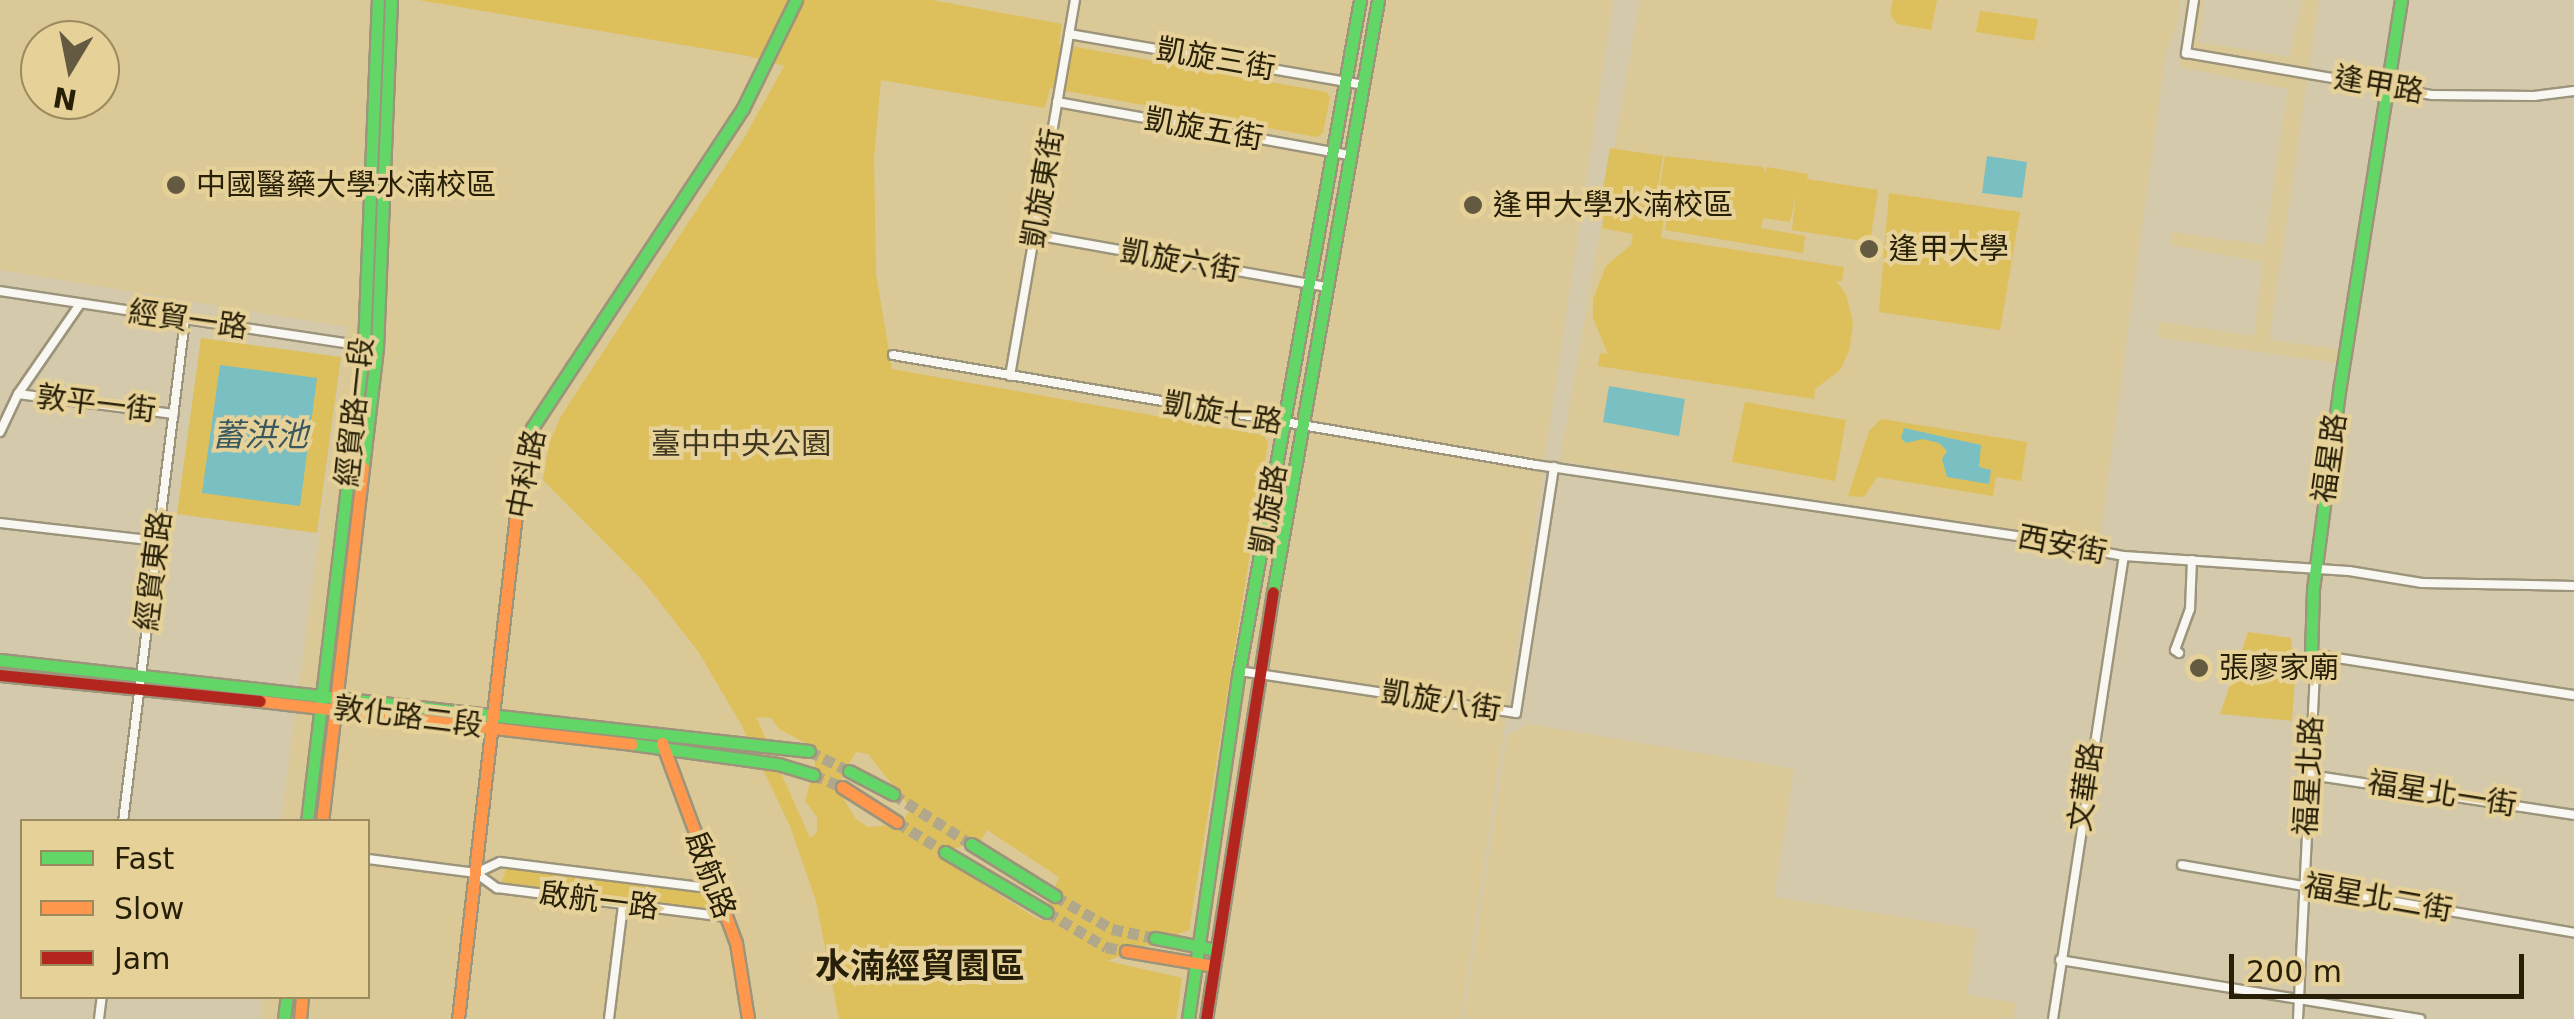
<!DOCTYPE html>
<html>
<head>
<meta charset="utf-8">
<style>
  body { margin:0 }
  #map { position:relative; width:2574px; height:1019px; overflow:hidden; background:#d4c9aa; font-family:"DejaVu Sans","Noto Sans TC",sans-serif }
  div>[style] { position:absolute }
  .built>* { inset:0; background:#dac896 }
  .green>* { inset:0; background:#ddbf5b }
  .water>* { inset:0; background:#7abfc2 }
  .secondary-tunnel>* { height:11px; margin-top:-5.5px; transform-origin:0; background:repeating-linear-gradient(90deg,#b1a78a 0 11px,transparent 0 16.5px) }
  .roads { filter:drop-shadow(2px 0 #9c947b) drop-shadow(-2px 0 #9c947b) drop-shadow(0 2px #9c947b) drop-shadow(0 -2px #9c947b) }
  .street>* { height:8px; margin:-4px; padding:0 4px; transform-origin:4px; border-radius:4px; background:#f9f7f2 }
  .fast>* { height:11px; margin:-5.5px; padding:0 5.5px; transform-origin:5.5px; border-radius:5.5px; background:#63d668 }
  .slow>* { height:11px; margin:-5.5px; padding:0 5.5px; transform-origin:5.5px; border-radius:5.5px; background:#ff974d }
  .jam>* { height:11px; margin:-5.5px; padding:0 5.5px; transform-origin:5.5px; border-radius:5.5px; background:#b3261e }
  .dots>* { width:28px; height:28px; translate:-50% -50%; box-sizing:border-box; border:5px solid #e6d198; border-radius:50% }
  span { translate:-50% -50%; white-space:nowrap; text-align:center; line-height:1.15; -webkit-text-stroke:8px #e6d198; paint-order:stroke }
  .street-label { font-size:30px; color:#271f08 }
  .poi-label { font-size:30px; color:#271f08 }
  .left { translate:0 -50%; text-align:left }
  .park-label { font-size:30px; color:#403820 }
  .water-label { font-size:32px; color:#39595f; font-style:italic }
  .quarter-label { font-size:35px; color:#271f08; font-weight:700 }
  .legend { position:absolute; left:20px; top:819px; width:350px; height:180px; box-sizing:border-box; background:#e6d198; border:2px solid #9a8a5e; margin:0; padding:12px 18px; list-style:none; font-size:30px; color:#271f08 }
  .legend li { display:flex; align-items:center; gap:20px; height:50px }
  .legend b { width:50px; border:2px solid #9a8a5e }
  .north { position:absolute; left:20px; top:20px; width:100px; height:100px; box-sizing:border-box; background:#e6d198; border:2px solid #9a8a5e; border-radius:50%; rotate:190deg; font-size:28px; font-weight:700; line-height:40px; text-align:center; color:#271f08 }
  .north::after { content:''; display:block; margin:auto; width:35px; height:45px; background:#645a41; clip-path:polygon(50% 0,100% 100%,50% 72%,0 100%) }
  .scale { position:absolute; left:2229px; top:954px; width:295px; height:45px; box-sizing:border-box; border:5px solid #271f08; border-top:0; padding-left:12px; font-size:30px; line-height:35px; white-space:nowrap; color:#271f08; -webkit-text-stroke:8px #e6d198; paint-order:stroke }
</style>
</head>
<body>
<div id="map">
  <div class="built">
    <div style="clip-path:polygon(evenodd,0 0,1613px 0,1461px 1019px,261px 1019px,263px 997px,368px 996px,368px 822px,281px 821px,347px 327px,0 270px,0 0,40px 40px,100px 40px,100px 100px,40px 100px,40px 40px)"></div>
    <div style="clip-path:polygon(1640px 0,2180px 0,2177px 26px,2166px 51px,2099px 542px,1560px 461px)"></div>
    <div style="clip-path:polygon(2185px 0,2204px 0,2198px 42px,2290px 57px,2302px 0,2319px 0,2269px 340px,2343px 350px,2342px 364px,2158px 337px,2159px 322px,2254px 336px,2263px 262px,2171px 245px,2171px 232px,2265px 245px,2288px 89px,2179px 67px)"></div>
    <div style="clip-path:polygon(1528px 724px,1794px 769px,1774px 897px,1976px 929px,1967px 995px,2016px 1003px,2013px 1019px,1464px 1019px,1507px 736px)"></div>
  </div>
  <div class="green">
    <div style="clip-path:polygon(evenodd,419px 0,932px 0,1062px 24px,1059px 44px,1326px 92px,1330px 97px,1323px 133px,1317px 137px,1050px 88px,1045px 108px,881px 80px,874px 157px,876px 274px,892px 369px,1263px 435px,1268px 442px,1189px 930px,1107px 961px,1182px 978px,1176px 1019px,839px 1019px,816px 901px,790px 826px,742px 726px,698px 651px,643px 581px,543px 480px,549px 444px,561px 416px,746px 135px,784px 66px,748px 56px,419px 0,756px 717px,771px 718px,779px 729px,813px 747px,815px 765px,805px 801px,817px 817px,817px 832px,810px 838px,756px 717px,419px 0,856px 752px,868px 754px,911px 808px,905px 818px,893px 825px,868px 827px,856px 819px,844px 800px,842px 776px,856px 752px,419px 0,987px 830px,1059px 877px,1041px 921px,935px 854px,981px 841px,987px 830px)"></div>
    <div style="clip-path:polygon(1893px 0,1937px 0,1931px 30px,1897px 24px,1890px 14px)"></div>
    <div style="clip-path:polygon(1980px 11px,2038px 19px,2034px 41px,1976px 32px)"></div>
    <div style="clip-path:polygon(1610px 148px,1663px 156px,1654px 209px,1601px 200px)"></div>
    <div style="clip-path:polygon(1665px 156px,1763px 167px,1765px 173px,1767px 167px,1808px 174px,1807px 179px,1878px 190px,1870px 242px,1792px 230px,1796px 194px,1790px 222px,1763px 218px,1761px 228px,1805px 236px,1803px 253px,1665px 230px,1668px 210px,1708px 216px,1710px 210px,1657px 201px)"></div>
    <div style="clip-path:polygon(1889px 193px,2020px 212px,2000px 330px,1879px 312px)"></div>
    <div style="clip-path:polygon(1606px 203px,1665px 212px,1661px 238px,1844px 267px,1842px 281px,1836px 281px,1846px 294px,1853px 324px,1849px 351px,1840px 370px,1815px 389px,1814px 399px,1598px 366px,1600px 353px,1608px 354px,1593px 318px,1593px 299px,1606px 266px,1631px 245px,1633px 234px,1602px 228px)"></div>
    <div style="clip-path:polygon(201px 338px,341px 357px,317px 533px,177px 514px)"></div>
    <div style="clip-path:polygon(1745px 402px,1846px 420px,1835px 481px,1732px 462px)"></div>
    <div style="clip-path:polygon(1881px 419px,2027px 442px,2021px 481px,1996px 477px,1993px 496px,1877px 477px,1864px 497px,1848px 496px,1869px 431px)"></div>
    <div style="clip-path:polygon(2248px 632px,2291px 638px,2295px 678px,2292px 721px,2220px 714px)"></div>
    <div style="clip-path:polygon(507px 867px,707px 894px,712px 911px,509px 885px,502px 881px)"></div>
  </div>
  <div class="water">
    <div style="clip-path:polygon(1987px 156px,2027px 162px,2022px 198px,1982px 193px)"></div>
    <div style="clip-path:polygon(220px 365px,317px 378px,300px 506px,202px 493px)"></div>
    <div style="clip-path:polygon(1609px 386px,1685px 399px,1679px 436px,1603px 422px)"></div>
    <div style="clip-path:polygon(1904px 428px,1981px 445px,1979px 467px,1991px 470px,1989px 484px,1947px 477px,1942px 459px,1947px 451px,1939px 443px,1923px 439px,1906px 443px,1901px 438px)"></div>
  </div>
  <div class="secondary-tunnel">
    <div style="left:809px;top:751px;width:45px;rotate:26.6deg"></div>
    <div style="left:813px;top:775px;width:31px;rotate:22deg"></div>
    <div style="left:893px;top:794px;width:93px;rotate:32.7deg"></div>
    <div style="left:897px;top:822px;width:57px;rotate:32deg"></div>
    <div style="left:1055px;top:896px;width:66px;rotate:30.1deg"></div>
    <div style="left:1112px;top:929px;width:44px;rotate:11.8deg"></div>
    <div style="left:1047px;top:912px;width:69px;rotate:30.7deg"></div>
    <div style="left:1106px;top:947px;width:20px;rotate:11deg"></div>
  </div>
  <div class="roads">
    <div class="street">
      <div style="left:2194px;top:0;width:54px;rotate:98.6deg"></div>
      <div style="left:2186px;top:53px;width:250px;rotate:9.7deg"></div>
      <div style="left:2432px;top:95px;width:102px;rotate:0.6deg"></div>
      <div style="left:2534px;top:96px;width:40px;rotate:-7.1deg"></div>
      <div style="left:1069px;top:34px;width:298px;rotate:9.8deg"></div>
      <div style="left:1057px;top:102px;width:298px;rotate:10.3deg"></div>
      <div style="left:1035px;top:235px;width:296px;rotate:10.1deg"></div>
      <div style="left:0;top:291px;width:381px;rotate:8.6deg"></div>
      <div style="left:893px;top:355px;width:652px;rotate:9.71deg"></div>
      <div style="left:1536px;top:465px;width:493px;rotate:8.4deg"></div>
      <div style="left:2024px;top:537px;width:102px;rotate:10.8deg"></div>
      <div style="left:2124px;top:556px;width:225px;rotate:3.8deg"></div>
      <div style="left:2349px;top:571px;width:74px;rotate:9.3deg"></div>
      <div style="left:2422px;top:583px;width:152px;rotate:1.1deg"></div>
      <div style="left:1010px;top:376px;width:382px;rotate:-80.2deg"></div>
      <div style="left:18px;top:394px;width:157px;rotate:7.3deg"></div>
      <div style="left:0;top:432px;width:42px;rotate:-64.7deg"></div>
      <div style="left:18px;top:394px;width:109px;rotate:-55.4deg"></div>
      <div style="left:0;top:523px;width:159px;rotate:6.5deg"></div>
      <div style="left:2179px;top:653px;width:5px;rotate:-143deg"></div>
      <div style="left:2175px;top:650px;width:44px;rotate:-69.9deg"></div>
      <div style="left:2190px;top:609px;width:49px;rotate:-87.7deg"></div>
      <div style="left:1239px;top:671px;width:280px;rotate:8.6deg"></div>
      <div style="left:1516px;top:713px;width:249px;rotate:-81.2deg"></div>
      <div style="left:2310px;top:775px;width:267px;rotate:8.6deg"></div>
      <div style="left:123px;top:822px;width:506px;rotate:-82.96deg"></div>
      <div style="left:368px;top:859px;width:109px;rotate:7.4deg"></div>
      <div style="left:476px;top:873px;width:26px;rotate:36deg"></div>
      <div style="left:497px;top:888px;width:231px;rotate:7.2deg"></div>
      <div style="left:2182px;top:865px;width:398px;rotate:9.8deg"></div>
      <div style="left:476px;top:873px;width:26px;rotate:-25deg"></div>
      <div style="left:500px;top:862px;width:218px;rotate:7.1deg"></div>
      <div style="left:2060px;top:960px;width:365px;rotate:9.3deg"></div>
      <div style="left:99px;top:1019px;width:23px;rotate:-83deg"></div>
      <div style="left:609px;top:1019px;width:115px;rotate:-83deg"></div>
      <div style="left:2053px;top:1019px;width:468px;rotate:-81.3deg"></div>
      <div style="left:2298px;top:1019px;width:348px;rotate:-87.2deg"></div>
      <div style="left:2315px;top:671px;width:17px;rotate:-103deg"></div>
      <div style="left:2311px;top:654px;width:266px;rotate:8.9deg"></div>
    </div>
    <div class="fast">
      <div style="left:363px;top:467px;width:120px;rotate:-83.3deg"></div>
      <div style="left:377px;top:348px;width:348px;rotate:-87.7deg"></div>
      <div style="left:516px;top:515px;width:88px;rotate:-79.6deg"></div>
      <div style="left:532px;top:428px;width:383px;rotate:-56.6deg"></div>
      <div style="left:743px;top:108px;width:120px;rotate:-63.9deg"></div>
      <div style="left:1273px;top:592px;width:601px;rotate:-79.94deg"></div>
      <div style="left:2311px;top:654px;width:65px;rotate:-88.2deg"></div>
      <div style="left:2313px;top:589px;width:206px;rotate:-82.5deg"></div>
      <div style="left:2340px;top:385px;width:390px;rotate:-81deg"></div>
      <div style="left:0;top:660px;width:814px;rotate:6.42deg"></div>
      <div style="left:632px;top:744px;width:147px;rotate:7.8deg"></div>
      <div style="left:778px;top:764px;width:37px;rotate:17deg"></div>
      <div style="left:849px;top:771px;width:50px;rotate:27.6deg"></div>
      <div style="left:307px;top:822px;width:479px;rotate:-83.2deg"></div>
      <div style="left:364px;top:346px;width:346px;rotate:-87.7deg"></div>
      <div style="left:971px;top:844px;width:99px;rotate:31.8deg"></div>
      <div style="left:945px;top:852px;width:118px;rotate:30.5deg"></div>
      <div style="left:1155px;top:938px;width:63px;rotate:11deg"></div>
      <div style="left:284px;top:1019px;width:23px;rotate:-83deg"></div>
      <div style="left:1188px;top:1019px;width:352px;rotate:-81.7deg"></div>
      <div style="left:1239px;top:671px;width:682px;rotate:-79.78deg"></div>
    </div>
    <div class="slow">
      <div style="left:260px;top:701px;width:374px;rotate:6.6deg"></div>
      <div style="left:662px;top:743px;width:213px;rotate:69.7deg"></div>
      <div style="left:736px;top:943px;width:77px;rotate:81deg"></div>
      <div style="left:842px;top:787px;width:65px;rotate:32.5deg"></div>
      <div style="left:322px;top:822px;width:357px;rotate:-83.4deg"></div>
      <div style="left:1126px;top:951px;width:89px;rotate:9.7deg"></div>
      <div style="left:300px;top:1019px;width:23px;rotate:-85deg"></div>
      <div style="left:458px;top:1019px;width:507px;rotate:-83.44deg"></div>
    </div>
    <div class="jam">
      <div style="left:0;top:675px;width:261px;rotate:5.7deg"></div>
      <div style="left:1206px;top:1019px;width:432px;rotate:-81.1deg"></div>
    </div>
  </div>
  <div class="dots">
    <div style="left:176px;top:185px;background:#645a41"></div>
    <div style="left:1473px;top:205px;background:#645a41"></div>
    <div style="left:1869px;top:249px;background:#645a41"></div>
    <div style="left:2199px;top:668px;background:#645a41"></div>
  </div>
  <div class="street-label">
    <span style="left:1216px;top:59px;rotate:10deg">凱旋三街</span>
    <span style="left:2379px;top:85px;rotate:10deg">逢甲路</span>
    <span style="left:1204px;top:129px;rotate:10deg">凱旋五街</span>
    <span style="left:1043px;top:188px;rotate:-80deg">凱旋東街</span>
    <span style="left:1180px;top:261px;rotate:10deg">凱旋六街</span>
    <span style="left:188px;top:320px;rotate:8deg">經貿一路</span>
    <span style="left:96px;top:404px;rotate:7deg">敦平一街</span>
    <span style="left:355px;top:412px;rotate:-84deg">經貿路一段</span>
    <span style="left:1223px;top:413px;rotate:10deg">凱旋七路</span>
    <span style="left:2330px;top:458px;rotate:-82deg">福星路</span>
    <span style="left:527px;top:474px;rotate:-79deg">中科路</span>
    <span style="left:1269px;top:509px;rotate:-80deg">凱旋路</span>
    <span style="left:2062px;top:545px;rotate:11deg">西安街</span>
    <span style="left:154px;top:571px;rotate:-83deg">經貿東路</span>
    <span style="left:1441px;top:701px;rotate:9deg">凱旋八街</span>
    <span style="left:408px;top:717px;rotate:7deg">敦化路二段</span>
    <span style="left:2309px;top:776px;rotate:-87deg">福星北路</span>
    <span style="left:2086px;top:787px;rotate:-82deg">文華路</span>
    <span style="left:2442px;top:794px;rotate:9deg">福星北一街</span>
    <span style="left:710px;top:875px;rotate:69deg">啟航路</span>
    <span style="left:2378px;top:898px;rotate:10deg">福星北二街</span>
    <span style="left:599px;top:901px;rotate:7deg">啟航一路</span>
  </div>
  <div class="poi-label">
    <span class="left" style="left:196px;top:185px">中國醫藥大學水湳校區</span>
    <span class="left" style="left:1493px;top:205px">逢甲大學水湳校區</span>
    <span class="left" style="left:1889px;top:249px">逢甲大學</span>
    <span class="left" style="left:2219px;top:668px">張廖家廟</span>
  </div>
  <div class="park-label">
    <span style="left:741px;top:444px">臺中中央公園</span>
  </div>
  <div class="water-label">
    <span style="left:260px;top:435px">蓄洪池</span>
  </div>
  <div class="quarter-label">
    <span style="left:920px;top:966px">水湳經貿園區</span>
  </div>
  <ul class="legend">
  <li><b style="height:12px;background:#63d668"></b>Fast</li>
  <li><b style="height:12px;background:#ff974d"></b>Slow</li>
  <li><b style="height:12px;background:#b3261e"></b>Jam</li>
  </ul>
  <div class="north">N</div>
  <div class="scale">200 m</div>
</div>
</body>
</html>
